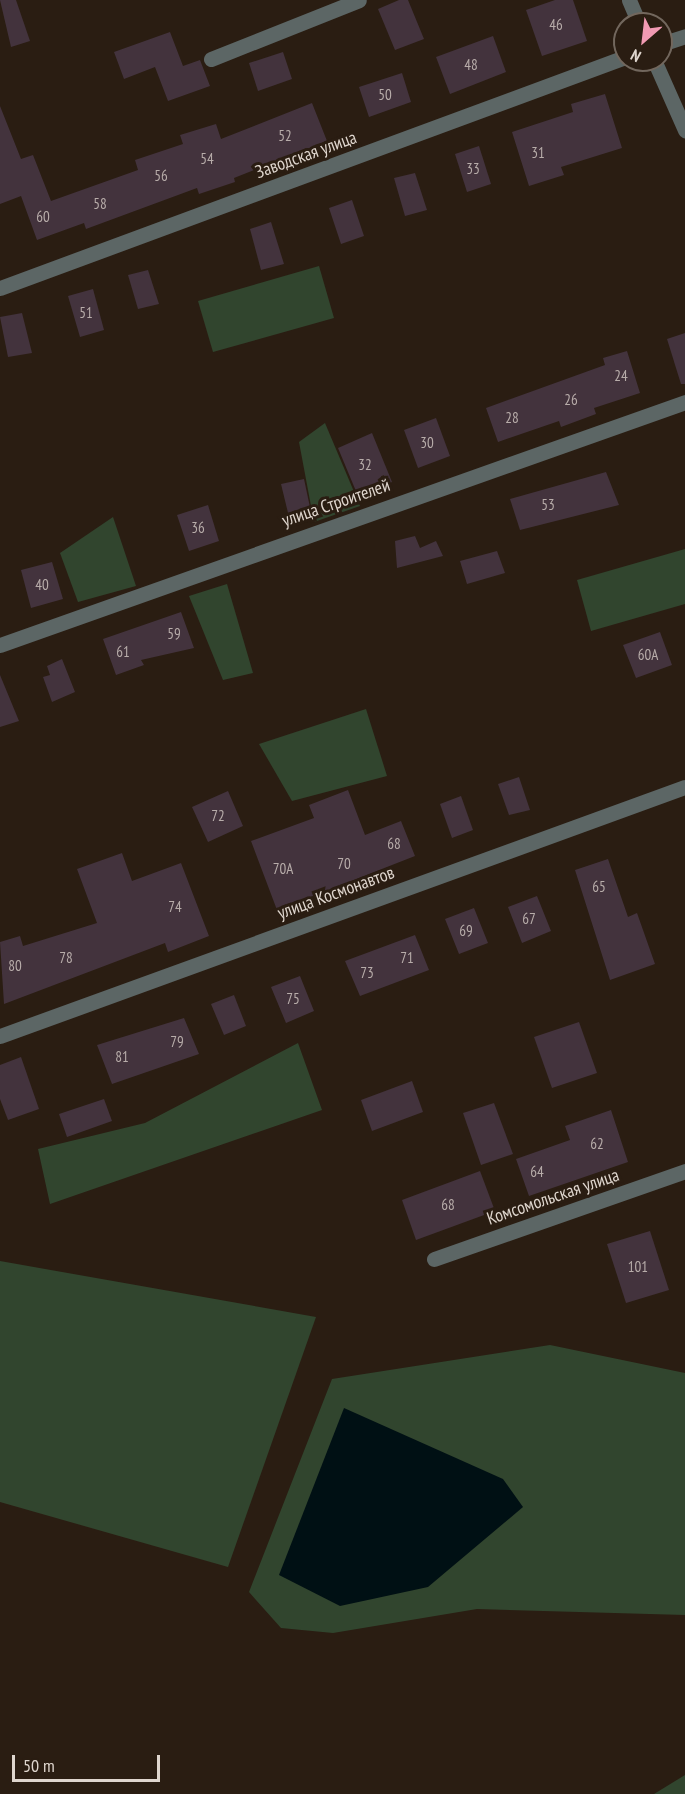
<!DOCTYPE html>
<html>
<head>
<meta charset="utf-8">
<style>
  body { margin:0 }
  #map { position:relative; width:685px; height:1794px; overflow:hidden; background:#2a1d12; font-family:"PT Sans Narrow",sans-serif }
  div>[style] { position:absolute }
  .green>* { inset:0; background:#31452e }
  .water>* { inset:0; background:#001014 }
  .building>* { inset:0; background:#43333d }
  .minor>* { height:15px; margin:-7.5px; padding:0 7.5px; transform-origin:7.5px; border-radius:7.5px; background:#5c6665 }
  span { translate:-50% -50%; white-space:nowrap; text-align:center; line-height:1.15; -webkit-text-stroke:6px #2a1d12; paint-order:stroke }
  .number-label { font-size:15px; color:#b8adaa }
  .number-label span { -webkit-text-stroke-width:0 }
  .street-label { font-size:18px; color:#dfd6ce }
  .north { position:absolute; left:613px; top:12px; width:60px; height:60px; box-sizing:border-box; background:#2a1d12; border:2px solid #72675d; border-radius:50%; rotate:208deg; font-size:16px; font-weight:700; line-height:24px; text-align:center; color:#dfd6ce }
  .north::after { content:''; display:block; margin:auto; width:21px; height:27px; background:#f19ab3; clip-path:polygon(50% 0,100% 100%,50% 72%,0 100%) }
  .scale { position:absolute; left:12px; top:1755px; width:148px; height:27px; box-sizing:border-box; border:3px solid #dfd6ce; border-top:0; padding-left:8px; font-size:18px; line-height:21px; white-space:nowrap; color:#dfd6ce; -webkit-text-stroke:4px #2a1d12; paint-order:stroke }
</style>
</head>
<body>
<div id="map">
  <div class="green">
    <div style="clip-path:polygon(319px 266px,334px 318px,213px 352px,198px 301px)"></div>
    <div style="clip-path:polygon(325px 423px,360px 506px,314px 522px,299px 442px)"></div>
    <div style="clip-path:polygon(113px 517px,136px 586px,78px 602px,60px 553px)"></div>
    <div style="clip-path:polygon(685px 549px,685px 604px,591px 631px,577px 580px)"></div>
    <div style="clip-path:polygon(227px 584px,253px 673px,223px 680px,189px 596px)"></div>
    <div style="clip-path:polygon(366px 709px,387px 776px,292px 801px,259px 744px)"></div>
    <div style="clip-path:polygon(298px 1043px,322px 1110px,50px 1204px,38px 1149px,145px 1123px)"></div>
    <div style="clip-path:polygon(0 1261px,316px 1317px,228px 1567px,0 1502px)"></div>
    <div style="clip-path:polygon(550px 1345px,685px 1373px,685px 1615px,477px 1609px,333px 1633px,281px 1628px,249px 1592px,332px 1379px)"></div>
    <div style="clip-path:polygon(685px 1775px,685px 1794px,654px 1794px)"></div>
  </div>
  <div class="water">
    <div style="clip-path:polygon(344px 1408px,503px 1479px,523px 1507px,428px 1587px,340px 1606px,279px 1575px)"></div>
  </div>
  <div class="building">
    <div style="clip-path:polygon(0 0,16px 0,30px 41px,11px 47px)"></div>
    <div style="clip-path:polygon(399px 0,408px 0,424px 39px,395px 50px,378px 9px)"></div>
    <div style="clip-path:polygon(555px 0,573px 0,587px 41px,542px 56px,526px 10px)"></div>
    <div style="clip-path:polygon(170px 32px,183px 66px,200px 60px,210px 86px,168px 101px,155px 67px,124px 79px,114px 52px)"></div>
    <div style="clip-path:polygon(493px 36px,506px 72px,450px 94px,436px 57px)"></div>
    <div style="clip-path:polygon(283px 52px,292px 79px,258px 91px,249px 63px)"></div>
    <div style="clip-path:polygon(402px 73px,411px 102px,369px 117px,359px 87px)"></div>
    <div style="clip-path:polygon(605px 94px,622px 148px,561px 167px,564px 175px,529px 186px,512px 132px,573px 112px,571px 104px)"></div>
    <div style="clip-path:polygon(312px 103px,327px 141px,234px 178px,235px 182px,199px 194px,197px 188px,86px 229px,84px 223px,37px 240px,21px 196px,0 204px,0 106px,21px 159px,33px 155px,51px 201px,138px 170px,135px 160px,183px 144px,180px 135px,216px 124px,221px 139px)"></div>
    <div style="clip-path:polygon(479px 146px,491px 184px,467px 192px,455px 154px)"></div>
    <div style="clip-path:polygon(415px 173px,427px 210px,405px 216px,394px 178px)"></div>
    <div style="clip-path:polygon(352px 200px,364px 236px,341px 244px,329px 208px)"></div>
    <div style="clip-path:polygon(271px 222px,284px 264px,261px 270px,250px 229px)"></div>
    <div style="clip-path:polygon(148px 270px,159px 304px,138px 309px,128px 275px)"></div>
    <div style="clip-path:polygon(93px 289px,104px 330px,80px 337px,68px 296px)"></div>
    <div style="clip-path:polygon(22px 313px,32px 353px,8px 357px,0 317px)"></div>
    <div style="clip-path:polygon(685px 333px,685px 384px,681px 384px,667px 339px)"></div>
    <div style="clip-path:polygon(627px 351px,640px 393px,594px 408px,596px 414px,561px 427px,559px 421px,498px 442px,486px 408px,605px 365px,603px 358px)"></div>
    <div style="clip-path:polygon(436px 418px,450px 456px,418px 468px,404px 430px)"></div>
    <div style="clip-path:polygon(372px 433px,392px 482px,358px 496px,338px 448px)"></div>
    <div style="clip-path:polygon(606px 472px,619px 505px,520px 530px,510px 499px)"></div>
    <div style="clip-path:polygon(304px 479px,311px 512px,289px 517px,281px 484px)"></div>
    <div style="clip-path:polygon(208px 505px,219px 541px,189px 551px,177px 515px)"></div>
    <div style="clip-path:polygon(415px 536px,420px 548px,436px 541px,443px 556px,397px 568px,395px 541px)"></div>
    <div style="clip-path:polygon(497px 551px,505px 573px,467px 584px,460px 561px)"></div>
    <div style="clip-path:polygon(52px 562px,63px 599px,31px 608px,21px 570px)"></div>
    <div style="clip-path:polygon(181px 612px,194px 648px,141px 660px,144px 665px,116px 675px,103px 639px)"></div>
    <div style="clip-path:polygon(660px 632px,672px 665px,636px 678px,623px 645px)"></div>
    <div style="clip-path:polygon(62px 659px,75px 692px,52px 702px,43px 677px,50px 675px,47px 666px)"></div>
    <div style="clip-path:polygon(0 675px,19px 721px,0 727px)"></div>
    <div style="clip-path:polygon(519px 777px,530px 810px,509px 815px,498px 784px)"></div>
    <div style="clip-path:polygon(348px 790px,365px 835px,401px 821px,415px 856px,277px 910px,251px 841px,314px 818px,309px 805px)"></div>
    <div style="clip-path:polygon(228px 791px,243px 826px,208px 842px,192px 807px)"></div>
    <div style="clip-path:polygon(461px 796px,473px 830px,452px 838px,440px 804px)"></div>
    <div style="clip-path:polygon(122px 853px,132px 881px,181px 863px,209px 936px,168px 952px,165px 943px,4px 1004px,0 942px,20px 936px,23px 946px,97px 923px,77px 869px)"></div>
    <div style="clip-path:polygon(608px 859px,628px 917px,637px 913px,655px 964px,610px 980px,575px 870px)"></div>
    <div style="clip-path:polygon(537px 896px,551px 931px,522px 943px,508px 907px)"></div>
    <div style="clip-path:polygon(474px 908px,488px 943px,459px 954px,445px 919px)"></div>
    <div style="clip-path:polygon(415px 935px,429px 970px,360px 996px,345px 961px)"></div>
    <div style="clip-path:polygon(300px 976px,314px 1011px,286px 1023px,271px 987px)"></div>
    <div style="clip-path:polygon(234px 995px,246px 1026px,224px 1035px,211px 1004px)"></div>
    <div style="clip-path:polygon(184px 1018px,199px 1054px,112px 1084px,97px 1045px)"></div>
    <div style="clip-path:polygon(579px 1022px,597px 1073px,552px 1088px,534px 1037px)"></div>
    <div style="clip-path:polygon(21px 1057px,39px 1109px,8px 1120px,0 1099px,0 1065px)"></div>
    <div style="clip-path:polygon(412px 1081px,423px 1112px,372px 1131px,361px 1100px)"></div>
    <div style="clip-path:polygon(104px 1099px,112px 1121px,67px 1137px,59px 1114px)"></div>
    <div style="clip-path:polygon(494px 1103px,513px 1154px,481px 1165px,463px 1113px)"></div>
    <div style="clip-path:polygon(611px 1110px,628px 1162px,529px 1196px,516px 1159px,570px 1140px,565px 1126px)"></div>
    <div style="clip-path:polygon(480px 1171px,495px 1211px,416px 1240px,402px 1200px)"></div>
    <div style="clip-path:polygon(650px 1231px,669px 1290px,626px 1303px,607px 1244px)"></div>
  </div>
  <div class="minor">
    <div style="left:629px;top:0;width:26px;rotate:67deg"></div>
    <div style="left:661px;top:44px;width:25px;rotate:-18deg"></div>
    <div style="left:211px;top:59px;width:159px;rotate:-21.7deg"></div>
    <div style="left:654px;top:60px;width:77px;rotate:66.1deg"></div>
    <div style="left:0;top:288px;width:666px;rotate:-20.28deg"></div>
    <div style="left:0;top:645px;width:727px;rotate:-19.53deg"></div>
    <div style="left:0;top:1036px;width:729px;rotate:-19.98deg"></div>
    <div style="left:434px;top:1259px;width:266px;rotate:-19.3deg"></div>
  </div>
  <div class="number-label">
    <span style="left:556px;top:25px">46</span>
    <span style="left:471px;top:65px">48</span>
    <span style="left:385px;top:95px">50</span>
    <span style="left:285px;top:136px">52</span>
    <span style="left:538px;top:153px">31</span>
    <span style="left:207px;top:159px">54</span>
    <span style="left:473px;top:169px">33</span>
    <span style="left:161px;top:176px">56</span>
    <span style="left:100px;top:204px">58</span>
    <span style="left:43px;top:217px">60</span>
    <span style="left:86px;top:313px">51</span>
    <span style="left:621px;top:376px">24</span>
    <span style="left:571px;top:400px">26</span>
    <span style="left:512px;top:418px">28</span>
    <span style="left:427px;top:443px">30</span>
    <span style="left:365px;top:465px">32</span>
    <span style="left:548px;top:505px">53</span>
    <span style="left:198px;top:528px">36</span>
    <span style="left:42px;top:585px">40</span>
    <span style="left:174px;top:634px">59</span>
    <span style="left:123px;top:652px">61</span>
    <span style="left:648px;top:655px">60А</span>
    <span style="left:218px;top:816px">72</span>
    <span style="left:394px;top:844px">68</span>
    <span style="left:344px;top:864px">70</span>
    <span style="left:283px;top:869px">70А</span>
    <span style="left:599px;top:887px">65</span>
    <span style="left:175px;top:907px">74</span>
    <span style="left:529px;top:919px">67</span>
    <span style="left:466px;top:931px">69</span>
    <span style="left:66px;top:958px">78</span>
    <span style="left:407px;top:958px">71</span>
    <span style="left:15px;top:966px">80</span>
    <span style="left:367px;top:973px">73</span>
    <span style="left:293px;top:999px">75</span>
    <span style="left:177px;top:1042px">79</span>
    <span style="left:122px;top:1057px">81</span>
    <span style="left:597px;top:1144px">62</span>
    <span style="left:537px;top:1172px">64</span>
    <span style="left:448px;top:1205px">68</span>
    <span style="left:638px;top:1267px">101</span>
  </div>
  <div class="street-label">
    <span style="left:306px;top:155px;rotate:-20deg">Заводская улица</span>
    <span style="left:336px;top:503px;rotate:-19deg">улица Строителей</span>
    <span style="left:336px;top:893px;rotate:-20deg">улица Космонавтов</span>
    <span style="left:553px;top:1197px;rotate:-19deg">Комсомольская улица</span>
  </div>
  <div class="north">N</div>
  <div class="scale">50 m</div>
</div>
</body>
</html>
